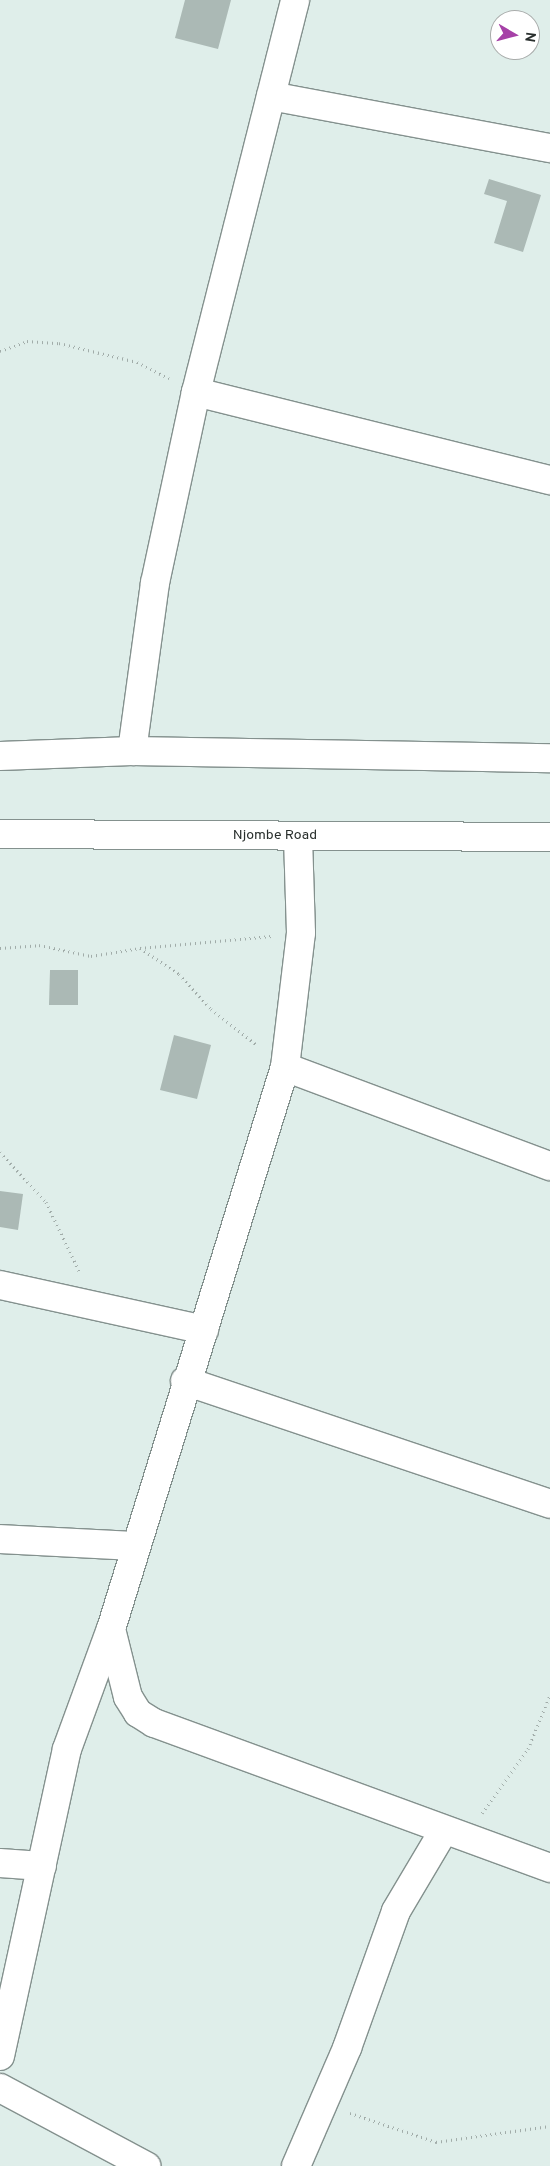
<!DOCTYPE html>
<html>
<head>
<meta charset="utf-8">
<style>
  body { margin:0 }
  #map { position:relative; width:550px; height:2166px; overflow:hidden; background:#dfeeea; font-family:Overpass,sans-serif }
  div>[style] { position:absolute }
  .building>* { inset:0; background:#abb9b5 }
  .path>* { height:3px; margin-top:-1.5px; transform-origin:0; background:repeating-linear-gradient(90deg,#a1aca9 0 1px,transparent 0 5px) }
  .roads { filter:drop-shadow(1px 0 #84918e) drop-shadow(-1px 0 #84918e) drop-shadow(0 1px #84918e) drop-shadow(0 -1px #84918e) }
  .minor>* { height:28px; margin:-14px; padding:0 14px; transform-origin:14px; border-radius:14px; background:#fff }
  .highway>* { height:28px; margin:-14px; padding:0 14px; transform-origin:14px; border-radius:14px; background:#fff }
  span { translate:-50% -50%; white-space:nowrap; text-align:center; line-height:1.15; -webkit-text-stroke:4.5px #fff; paint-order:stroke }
  .street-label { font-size:14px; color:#292f2d }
  .north { position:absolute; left:490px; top:10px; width:50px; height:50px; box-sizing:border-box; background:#fff; border:1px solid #a9acab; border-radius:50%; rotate:98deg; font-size:14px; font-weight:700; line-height:20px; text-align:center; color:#292f2d }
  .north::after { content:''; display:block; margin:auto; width:18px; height:22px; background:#a641a7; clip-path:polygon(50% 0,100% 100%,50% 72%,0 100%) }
</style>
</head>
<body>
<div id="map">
  <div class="building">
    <div style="clip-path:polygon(185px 0,231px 0,218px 49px,175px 38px)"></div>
    <div style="clip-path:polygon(489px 179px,541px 195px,523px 252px,494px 243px,507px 201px,484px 194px)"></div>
    <div style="clip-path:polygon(50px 970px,78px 970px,78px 1005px,49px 1005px)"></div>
    <div style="clip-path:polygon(174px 1035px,211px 1045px,197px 1099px,160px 1090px)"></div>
    <div style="clip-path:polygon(0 1191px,23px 1194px,18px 1230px,0 1227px)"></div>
  </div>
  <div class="path">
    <div style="left:0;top:351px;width:29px;rotate:-20deg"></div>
    <div style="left:27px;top:341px;width:32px;rotate:4deg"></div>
    <div style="left:59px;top:343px;width:80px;rotate:13.7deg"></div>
    <div style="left:137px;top:362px;width:36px;rotate:27deg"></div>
    <div style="left:0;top:948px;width:39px;rotate:-4deg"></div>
    <div style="left:39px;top:945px;width:53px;rotate:11.9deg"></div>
    <div style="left:91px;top:956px;width:50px;rotate:-9.3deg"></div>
    <div style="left:140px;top:948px;width:47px;rotate:33.7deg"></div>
    <div style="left:179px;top:974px;width:47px;rotate:47.6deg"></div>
    <div style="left:211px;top:1009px;width:58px;rotate:38deg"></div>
    <div style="left:140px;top:948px;width:132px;rotate:-5.2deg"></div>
    <div style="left:0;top:1152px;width:68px;rotate:47.4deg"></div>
    <div style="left:46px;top:1202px;width:79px;rotate:64.4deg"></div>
    <div style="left:482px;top:1813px;width:79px;rotate:-54.3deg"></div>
    <div style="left:528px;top:1749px;width:58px;rotate:-67.8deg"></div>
    <div style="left:350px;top:2113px;width:91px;rotate:18.6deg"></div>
    <div style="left:436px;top:2142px;width:115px;rotate:-8deg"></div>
  </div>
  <div class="roads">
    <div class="minor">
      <div style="left:271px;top:96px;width:284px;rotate:10.6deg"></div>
      <div style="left:196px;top:392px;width:365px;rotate:14deg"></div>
      <div style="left:132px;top:751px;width:170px;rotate:-82.2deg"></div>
      <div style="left:155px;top:583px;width:195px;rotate:-77.9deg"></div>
      <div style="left:196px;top:392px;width:404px;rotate:-75.8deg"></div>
      <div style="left:0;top:756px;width:132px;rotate:-2.2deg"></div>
      <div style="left:132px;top:751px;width:418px;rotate:1deg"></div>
      <div style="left:285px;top:1067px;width:283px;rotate:20.5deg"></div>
      <div style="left:0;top:1285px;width:209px;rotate:12.4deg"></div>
      <div style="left:185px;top:1381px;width:385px;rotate:18.6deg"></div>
      <div style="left:0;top:1539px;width:135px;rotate:3deg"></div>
      <div style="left:111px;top:1629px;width:70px;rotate:76deg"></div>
      <div style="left:128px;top:1697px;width:19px;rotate:58deg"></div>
      <div style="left:138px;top:1713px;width:19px;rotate:32deg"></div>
      <div style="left:154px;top:1723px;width:422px;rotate:20.1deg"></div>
      <div style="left:0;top:1863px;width:42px;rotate:4.1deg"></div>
      <div style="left:0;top:2056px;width:314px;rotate:-77.7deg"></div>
      <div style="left:67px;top:1749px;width:128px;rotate:-69.9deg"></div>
      <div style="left:111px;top:1629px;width:588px;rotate:-72.8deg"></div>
      <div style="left:285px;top:1067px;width:135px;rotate:-83.2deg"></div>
      <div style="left:301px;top:933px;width:97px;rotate:-91.8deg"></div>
      <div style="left:0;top:2088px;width:166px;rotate:28.1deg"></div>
      <div style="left:296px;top:2166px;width:129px;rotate:-66.6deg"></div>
      <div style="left:347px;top:2048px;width:145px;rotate:-70.3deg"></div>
      <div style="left:396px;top:1911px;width:92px;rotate:-59.3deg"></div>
    </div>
    <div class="highway">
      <div style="left:0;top:834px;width:550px;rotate:0.31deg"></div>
    </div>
  </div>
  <div class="street-label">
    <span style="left:275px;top:836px">Njombe Road</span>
  </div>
  <div class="north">N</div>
</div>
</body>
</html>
